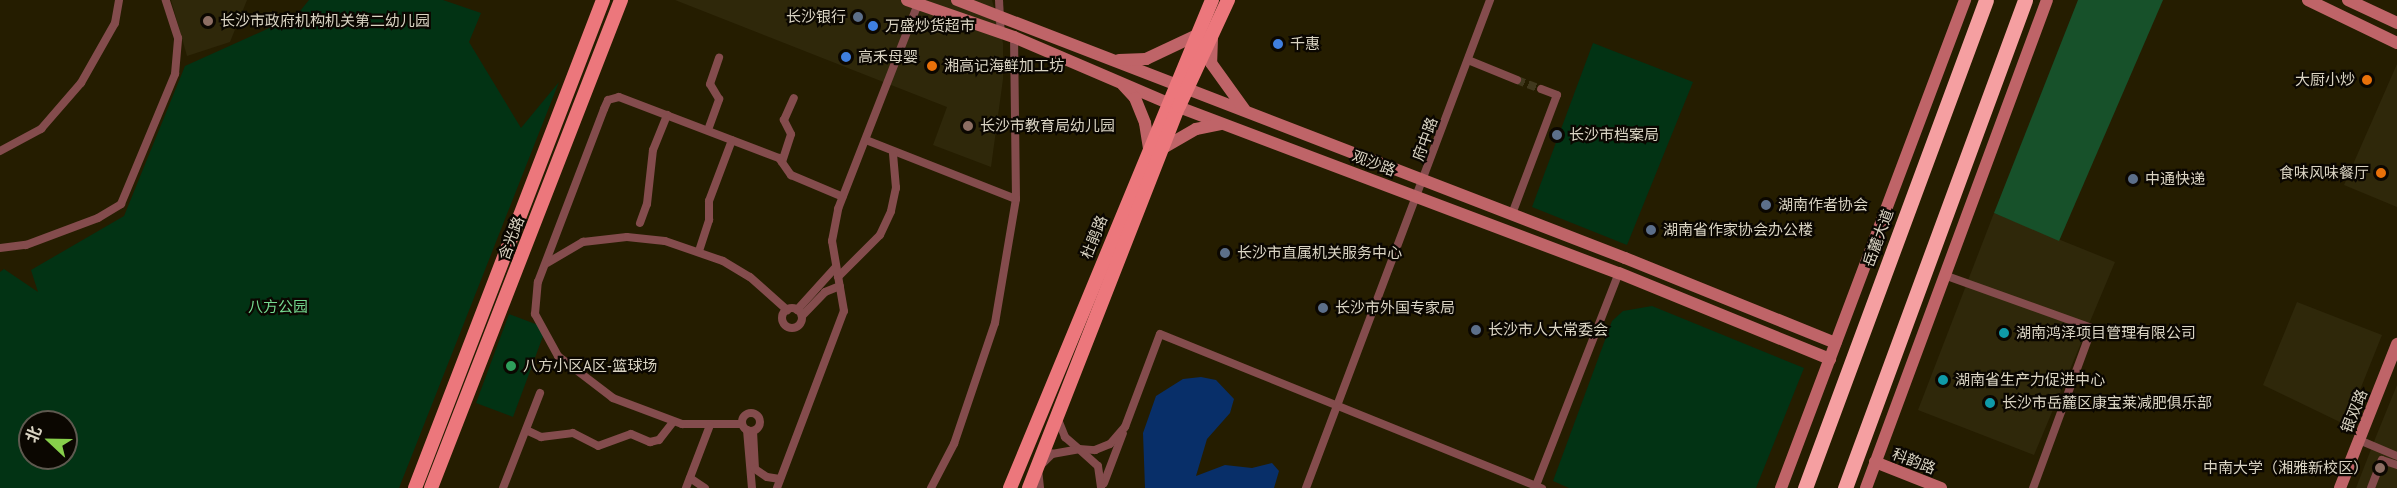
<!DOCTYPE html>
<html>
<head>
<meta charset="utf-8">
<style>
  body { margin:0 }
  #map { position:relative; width:2397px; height:488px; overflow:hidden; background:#251d00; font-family:"PT Sans","Noto Sans SC",sans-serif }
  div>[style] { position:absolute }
  .built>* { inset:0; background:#2f280a }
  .green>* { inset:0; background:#023314 }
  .forest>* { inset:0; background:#17512a }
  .water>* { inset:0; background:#082f69 }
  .street-tunnel>* { height:8px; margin-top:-4px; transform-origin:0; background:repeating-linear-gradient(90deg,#40381d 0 8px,transparent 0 12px) }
  .street>* { height:8px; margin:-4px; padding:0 4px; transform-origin:4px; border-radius:4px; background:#844c4d }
  .street>.ring { margin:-4px; padding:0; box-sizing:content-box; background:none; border:8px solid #844c4d; border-radius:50% }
  .secondary>* { height:12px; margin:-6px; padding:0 6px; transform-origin:6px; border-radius:6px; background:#bf6468 }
  .primary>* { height:14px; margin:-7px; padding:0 7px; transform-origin:7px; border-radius:7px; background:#ec777c }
  .highway>* { height:15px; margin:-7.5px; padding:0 7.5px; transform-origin:7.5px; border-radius:7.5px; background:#f59fa1 }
  .dots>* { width:16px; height:16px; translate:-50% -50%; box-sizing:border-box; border:3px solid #0b0701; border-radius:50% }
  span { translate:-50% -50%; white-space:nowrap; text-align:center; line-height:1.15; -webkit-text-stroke:4.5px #0b0701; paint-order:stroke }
  .poi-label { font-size:15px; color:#dad4c3 }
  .right { translate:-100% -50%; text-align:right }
  .left { translate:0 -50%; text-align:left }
  .street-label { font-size:15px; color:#dad4c3 }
  .park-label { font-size:15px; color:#76d990 }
  .north { position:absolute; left:18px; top:410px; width:60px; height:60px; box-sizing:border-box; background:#0b0701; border:2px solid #5e594f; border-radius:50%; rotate:292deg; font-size:16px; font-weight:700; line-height:24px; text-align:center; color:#dad4c3 }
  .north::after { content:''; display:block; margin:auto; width:21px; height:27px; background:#87cf4b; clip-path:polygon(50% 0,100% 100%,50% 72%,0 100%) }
</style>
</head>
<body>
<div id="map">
  <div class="built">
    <div style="clip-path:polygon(171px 0,247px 0,230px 42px,187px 56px)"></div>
    <div style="clip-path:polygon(675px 0,992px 0,1003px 43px,1003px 79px,991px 167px,933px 145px,947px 107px)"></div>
    <div style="clip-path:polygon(2397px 64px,2397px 207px,2344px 185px)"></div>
    <div style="clip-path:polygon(1994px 213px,2115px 262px,2034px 455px,1918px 410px)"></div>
    <div style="clip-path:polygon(2297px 302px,2382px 335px,2346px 425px,2263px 385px)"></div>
    <div style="clip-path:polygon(2397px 385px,2397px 488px,2356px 488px,2375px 439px)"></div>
  </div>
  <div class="green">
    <div style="clip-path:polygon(evenodd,309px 0,443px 0,481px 13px,469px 42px,521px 128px,559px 82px,399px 488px,0 488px,0 272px,4px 269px,38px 292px,31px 270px,124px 216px,185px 66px,296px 16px,309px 0,30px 422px,66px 422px,66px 458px,30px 458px,30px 422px)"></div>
    <div style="clip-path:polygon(1593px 43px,1693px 82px,1627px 245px,1532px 207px)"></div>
    <div style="clip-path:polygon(1652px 306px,1804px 368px,1756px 488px,1569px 488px,1553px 481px,1612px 321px,1623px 311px)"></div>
    <div style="clip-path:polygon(509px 314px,546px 328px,513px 417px,476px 403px)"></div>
  </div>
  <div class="forest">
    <div style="clip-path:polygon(2078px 0,2163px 0,2059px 241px,1994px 213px)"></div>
  </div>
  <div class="water">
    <div style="clip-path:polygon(1201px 377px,1216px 380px,1234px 399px,1230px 413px,1207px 439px,1196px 476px,1225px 465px,1252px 468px,1272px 463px,1279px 471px,1274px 488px,1145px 488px,1143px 433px,1156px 396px,1183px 379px)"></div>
  </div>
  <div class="street-tunnel">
    <div style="left:1517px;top:80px;width:26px;rotate:21deg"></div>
  </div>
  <div class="street">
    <div style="left:999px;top:0;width:33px;rotate:87deg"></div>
    <div style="left:1468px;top:60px;width:53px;rotate:22.2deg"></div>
    <div style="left:708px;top:130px;width:33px;rotate:-70deg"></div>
    <div style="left:719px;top:99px;width:17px;rotate:-121deg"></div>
    <div style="left:710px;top:84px;width:28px;rotate:-71deg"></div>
    <div style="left:866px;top:140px;width:161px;rotate:21.5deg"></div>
    <div style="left:0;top:151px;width:47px;rotate:-28.2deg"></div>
    <div style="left:41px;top:129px;width:61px;rotate:-49deg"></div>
    <div style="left:81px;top:83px;width:69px;rotate:-60.5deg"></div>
    <div style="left:115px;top:23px;width:23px;rotate:-80deg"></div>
    <div style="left:782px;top:162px;width:29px;rotate:-72deg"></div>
    <div style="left:791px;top:134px;width:16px;rotate:-117deg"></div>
    <div style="left:784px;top:120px;width:24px;rotate:-66deg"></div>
    <div style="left:1512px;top:214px;width:127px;rotate:-69.3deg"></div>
    <div style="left:1557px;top:95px;width:17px;rotate:-159deg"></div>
    <div style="left:640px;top:223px;width:20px;rotate:-70deg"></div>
    <div style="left:647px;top:204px;width:54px;rotate:-83.7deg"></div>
    <div style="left:653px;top:150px;width:38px;rotate:-68deg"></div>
    <div style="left:0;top:248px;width:26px;rotate:-7deg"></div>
    <div style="left:26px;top:245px;width:77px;rotate:-20.6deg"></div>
    <div style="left:98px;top:218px;width:27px;rotate:-31deg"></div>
    <div style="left:121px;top:204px;width:141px;rotate:-67.4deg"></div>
    <div style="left:175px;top:74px;width:36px;rotate:-85deg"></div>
    <div style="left:178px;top:38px;width:40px;rotate:-108deg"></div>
    <div style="left:699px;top:251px;width:33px;rotate:-72deg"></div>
    <div style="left:709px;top:220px;width:19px;rotate:-90deg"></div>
    <div style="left:709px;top:201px;width:65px;rotate:-69.3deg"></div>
    <div style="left:547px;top:263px;width:42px;rotate:-30.3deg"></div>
    <div style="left:583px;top:242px;width:44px;rotate:-6.5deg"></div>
    <div style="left:627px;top:237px;width:38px;rotate:6deg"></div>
    <div style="left:665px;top:241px;width:61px;rotate:19deg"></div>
    <div style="left:723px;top:261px;width:31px;rotate:31deg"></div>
    <div style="left:750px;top:277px;width:50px;rotate:41.7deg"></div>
    <div style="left:1944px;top:275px;width:157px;rotate:19.7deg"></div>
    <div style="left:2092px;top:328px;width:171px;rotate:110.2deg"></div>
    <div style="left:838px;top:277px;width:59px;rotate:-45deg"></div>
    <div style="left:880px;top:235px;width:26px;rotate:-65deg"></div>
    <div style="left:891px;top:211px;width:24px;rotate:-78deg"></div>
    <div style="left:896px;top:188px;width:37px;rotate:-95deg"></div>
    <div class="ring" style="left:782px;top:308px;width:12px;height:12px"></div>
    <div style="left:797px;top:310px;width:57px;rotate:-47.9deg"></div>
    <div style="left:802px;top:316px;width:33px;rotate:-46deg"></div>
    <div style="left:825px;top:292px;width:16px;rotate:-22deg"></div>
    <div class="ring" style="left:742px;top:413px;width:10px;height:10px"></div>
    <div style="left:1057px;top:417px;width:22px;rotate:68deg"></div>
    <div style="left:1065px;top:437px;width:18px;rotate:41deg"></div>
    <div style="left:1079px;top:449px;width:16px;rotate:4deg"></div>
    <div style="left:1095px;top:450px;width:16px;rotate:-22deg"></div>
    <div style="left:1110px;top:444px;width:23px;rotate:-49deg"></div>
    <div style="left:1125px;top:427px;width:99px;rotate:-69.4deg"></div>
    <div style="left:1160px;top:334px;width:412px;rotate:22deg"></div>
    <div style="left:742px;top:424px;width:60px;rotate:180deg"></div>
    <div style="left:682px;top:424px;width:74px;rotate:-159.4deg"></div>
    <div style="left:613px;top:398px;width:69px;rotate:-142.6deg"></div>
    <div style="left:558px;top:356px;width:48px;rotate:-118.7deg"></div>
    <div style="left:535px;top:314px;width:32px;rotate:-85deg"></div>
    <div style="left:538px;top:282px;width:185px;rotate:-69.1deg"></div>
    <div style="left:604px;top:109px;width:10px;rotate:-66deg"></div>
    <div style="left:608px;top:100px;width:11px;rotate:-15deg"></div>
    <div style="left:619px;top:97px;width:171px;rotate:20.9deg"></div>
    <div style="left:779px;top:158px;width:21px;rotate:55deg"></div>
    <div style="left:791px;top:175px;width:56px;rotate:22.9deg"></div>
    <div style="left:526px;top:430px;width:17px;rotate:25deg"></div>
    <div style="left:541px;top:437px;width:32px;rotate:-7deg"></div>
    <div style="left:573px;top:433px;width:28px;rotate:27deg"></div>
    <div style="left:598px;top:446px;width:35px;rotate:-20deg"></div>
    <div style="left:631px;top:434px;width:21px;rotate:23deg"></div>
    <div style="left:650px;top:442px;width:9px;rotate:-13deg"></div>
    <div style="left:659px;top:440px;width:23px;rotate:-52deg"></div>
    <div style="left:747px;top:430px;width:58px;rotate:85.1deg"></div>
    <div style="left:753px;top:431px;width:38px;rotate:87deg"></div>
    <div style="left:755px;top:469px;width:14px;rotate:34deg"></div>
    <div style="left:767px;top:477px;width:13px;rotate:9deg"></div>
    <div style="left:2359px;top:440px;width:41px;rotate:22.8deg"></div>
    <div style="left:690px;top:478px;width:18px;rotate:34deg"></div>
    <div style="left:1104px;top:483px;width:53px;rotate:-69.2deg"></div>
    <div style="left:503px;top:488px;width:102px;rotate:-68.7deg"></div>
    <div style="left:686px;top:488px;width:67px;rotate:-69.1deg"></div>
    <div style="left:777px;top:488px;width:189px;rotate:-69.3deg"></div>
    <div style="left:844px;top:311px;width:71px;rotate:-99.7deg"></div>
    <div style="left:832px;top:241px;width:33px;rotate:-79deg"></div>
    <div style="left:838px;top:209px;width:220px;rotate:-68.7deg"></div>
    <div style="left:931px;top:488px;width:50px;rotate:-62.4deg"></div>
    <div style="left:954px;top:444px;width:128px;rotate:-71.3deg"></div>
    <div style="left:995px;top:323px;width:126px;rotate:-80.4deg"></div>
    <div style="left:1016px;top:199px;width:162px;rotate:-90.7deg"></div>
    <div style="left:1040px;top:488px;width:20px;rotate:-96deg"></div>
    <div style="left:1038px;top:468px;width:20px;rotate:-45deg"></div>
    <div style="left:1052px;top:454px;width:27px;rotate:-10deg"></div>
    <div style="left:1079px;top:449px;width:25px;rotate:42deg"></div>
    <div style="left:1098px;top:466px;width:22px;rotate:82deg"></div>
    <div style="left:1306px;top:488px;width:522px;rotate:-69.34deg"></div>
    <div style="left:1535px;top:488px;width:231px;rotate:-68.7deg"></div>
    <div style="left:2371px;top:488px;width:30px;rotate:-69deg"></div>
    <div style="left:2382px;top:460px;width:16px;rotate:18deg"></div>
  </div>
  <div class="secondary">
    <div style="left:907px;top:0;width:113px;rotate:19.1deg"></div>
    <div style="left:1014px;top:37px;width:168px;rotate:23.2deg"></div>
    <div style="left:1168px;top:103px;width:482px;rotate:20.7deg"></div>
    <div style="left:1619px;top:273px;width:228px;rotate:22.2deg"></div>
    <div style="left:957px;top:0;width:716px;rotate:21.12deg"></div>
    <div style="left:1625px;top:258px;width:227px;rotate:22deg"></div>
    <div style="left:2308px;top:0;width:99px;rotate:25.8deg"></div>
    <div style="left:2348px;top:0;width:54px;rotate:25.1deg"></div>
    <div style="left:1212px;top:38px;width:25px;rotate:92deg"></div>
    <div style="left:1211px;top:63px;width:57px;rotate:54.3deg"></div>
    <div style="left:1119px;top:60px;width:27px;rotate:-2deg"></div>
    <div style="left:1146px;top:59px;width:56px;rotate:-25.2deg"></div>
    <div style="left:1123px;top:85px;width:18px;rotate:47deg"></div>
    <div style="left:1135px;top:98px;width:27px;rotate:68deg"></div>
    <div style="left:1145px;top:123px;width:25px;rotate:81deg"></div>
    <div style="left:1163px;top:148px;width:38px;rotate:-30deg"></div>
    <div style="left:1196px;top:129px;width:25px;rotate:-11deg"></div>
    <div style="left:1875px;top:462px;width:71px;rotate:21.5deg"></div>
    <div style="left:1781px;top:488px;width:522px;rotate:-69.34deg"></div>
    <div style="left:1866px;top:488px;width:520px;rotate:-69.65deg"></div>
    <div style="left:2340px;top:488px;width:155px;rotate:-68.4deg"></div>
  </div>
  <div class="primary">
    <div style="left:415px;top:488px;width:523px;rotate:-68.93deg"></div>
    <div style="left:431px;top:488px;width:524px;rotate:-68.73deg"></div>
    <div style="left:1010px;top:488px;width:528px;rotate:-67.51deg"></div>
    <div style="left:1029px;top:488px;width:410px;rotate:-68.6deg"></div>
    <div style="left:1179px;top:106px;width:117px;rotate:-65.2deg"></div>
  </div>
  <div class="highway">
    <div style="left:1805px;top:488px;width:520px;rotate:-69.65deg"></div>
    <div style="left:1845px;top:488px;width:520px;rotate:-69.75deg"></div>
  </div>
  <div class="dots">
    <div style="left:858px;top:17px;background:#5c6f8a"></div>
    <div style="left:208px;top:21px;background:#8d6e63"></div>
    <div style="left:873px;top:26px;background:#3f7fe0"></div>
    <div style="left:1278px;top:44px;background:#3f7fe0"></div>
    <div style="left:846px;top:57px;background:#3f7fe0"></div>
    <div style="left:932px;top:66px;background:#e8710a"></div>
    <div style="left:2367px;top:80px;background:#e8710a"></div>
    <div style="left:968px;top:126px;background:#8d6e63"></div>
    <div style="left:1557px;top:135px;background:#5c6f8a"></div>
    <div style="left:2381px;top:173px;background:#e8710a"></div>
    <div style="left:2133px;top:179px;background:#5c6f8a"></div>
    <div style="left:1766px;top:205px;background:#5c6f8a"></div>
    <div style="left:1651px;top:230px;background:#5c6f8a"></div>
    <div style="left:1225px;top:253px;background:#5c6f8a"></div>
    <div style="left:1323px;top:308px;background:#5c6f8a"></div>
    <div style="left:1476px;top:330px;background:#5c6f8a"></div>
    <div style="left:2004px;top:333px;background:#0f9aa8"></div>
    <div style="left:511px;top:366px;background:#2e9e5b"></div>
    <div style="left:1943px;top:380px;background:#0f9aa8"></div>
    <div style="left:1990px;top:403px;background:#0f9aa8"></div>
    <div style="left:2380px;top:468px;background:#8d6e63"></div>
  </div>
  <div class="poi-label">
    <span class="right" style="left:846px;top:17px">长沙银行</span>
    <span class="left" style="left:220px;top:21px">长沙市政府机构机关第二幼儿园</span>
    <span class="left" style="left:885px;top:26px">万盛炒货超市</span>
    <span class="left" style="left:1290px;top:44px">千惠</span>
    <span class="left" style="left:858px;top:57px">高禾母婴</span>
    <span class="left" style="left:944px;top:66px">湘高记海鲜加工坊</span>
    <span class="right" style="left:2355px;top:80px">大厨小炒</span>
    <span class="left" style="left:980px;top:126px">长沙市教育局幼儿园</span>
    <span class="left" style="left:1569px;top:135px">长沙市档案局</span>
    <span class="right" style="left:2369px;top:173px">食味风味餐厅</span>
    <span class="left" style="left:2145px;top:179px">中通快递</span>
    <span class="left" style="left:1778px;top:205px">湖南作者协会</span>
    <span class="left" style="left:1663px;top:230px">湖南省作家协会办公楼</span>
    <span class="left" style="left:1237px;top:253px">长沙市直属机关服务中心</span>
    <span class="left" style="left:1335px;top:308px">长沙市外国专家局</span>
    <span class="left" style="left:1488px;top:330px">长沙市人大常委会</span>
    <span class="left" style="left:2016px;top:333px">湖南鸿泽项目管理有限公司</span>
    <span class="left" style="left:523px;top:366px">八方小区A区-篮球场</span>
    <span class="left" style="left:1955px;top:380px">湖南省生产力促进中心</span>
    <span class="left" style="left:2002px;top:403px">长沙市岳麓区康宝莱减肥俱乐部</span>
    <span class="right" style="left:2368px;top:468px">中南大学（湘雅新校区）</span>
  </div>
  <div class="street-label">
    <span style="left:1425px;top:139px;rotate:-70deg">府中路</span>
    <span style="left:1374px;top:163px;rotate:21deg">观沙路</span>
    <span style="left:1094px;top:237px;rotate:-68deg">杜鹃路</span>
    <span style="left:511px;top:238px;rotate:-69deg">含光路</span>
    <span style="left:1878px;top:238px;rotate:-70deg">岳麓大道</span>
    <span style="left:2354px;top:411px;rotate:-68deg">银双路</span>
    <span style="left:1914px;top:461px;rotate:21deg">科韵路</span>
  </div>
  <div class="park-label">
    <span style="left:278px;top:307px">八方公园</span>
  </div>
  <div class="north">北</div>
</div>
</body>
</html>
